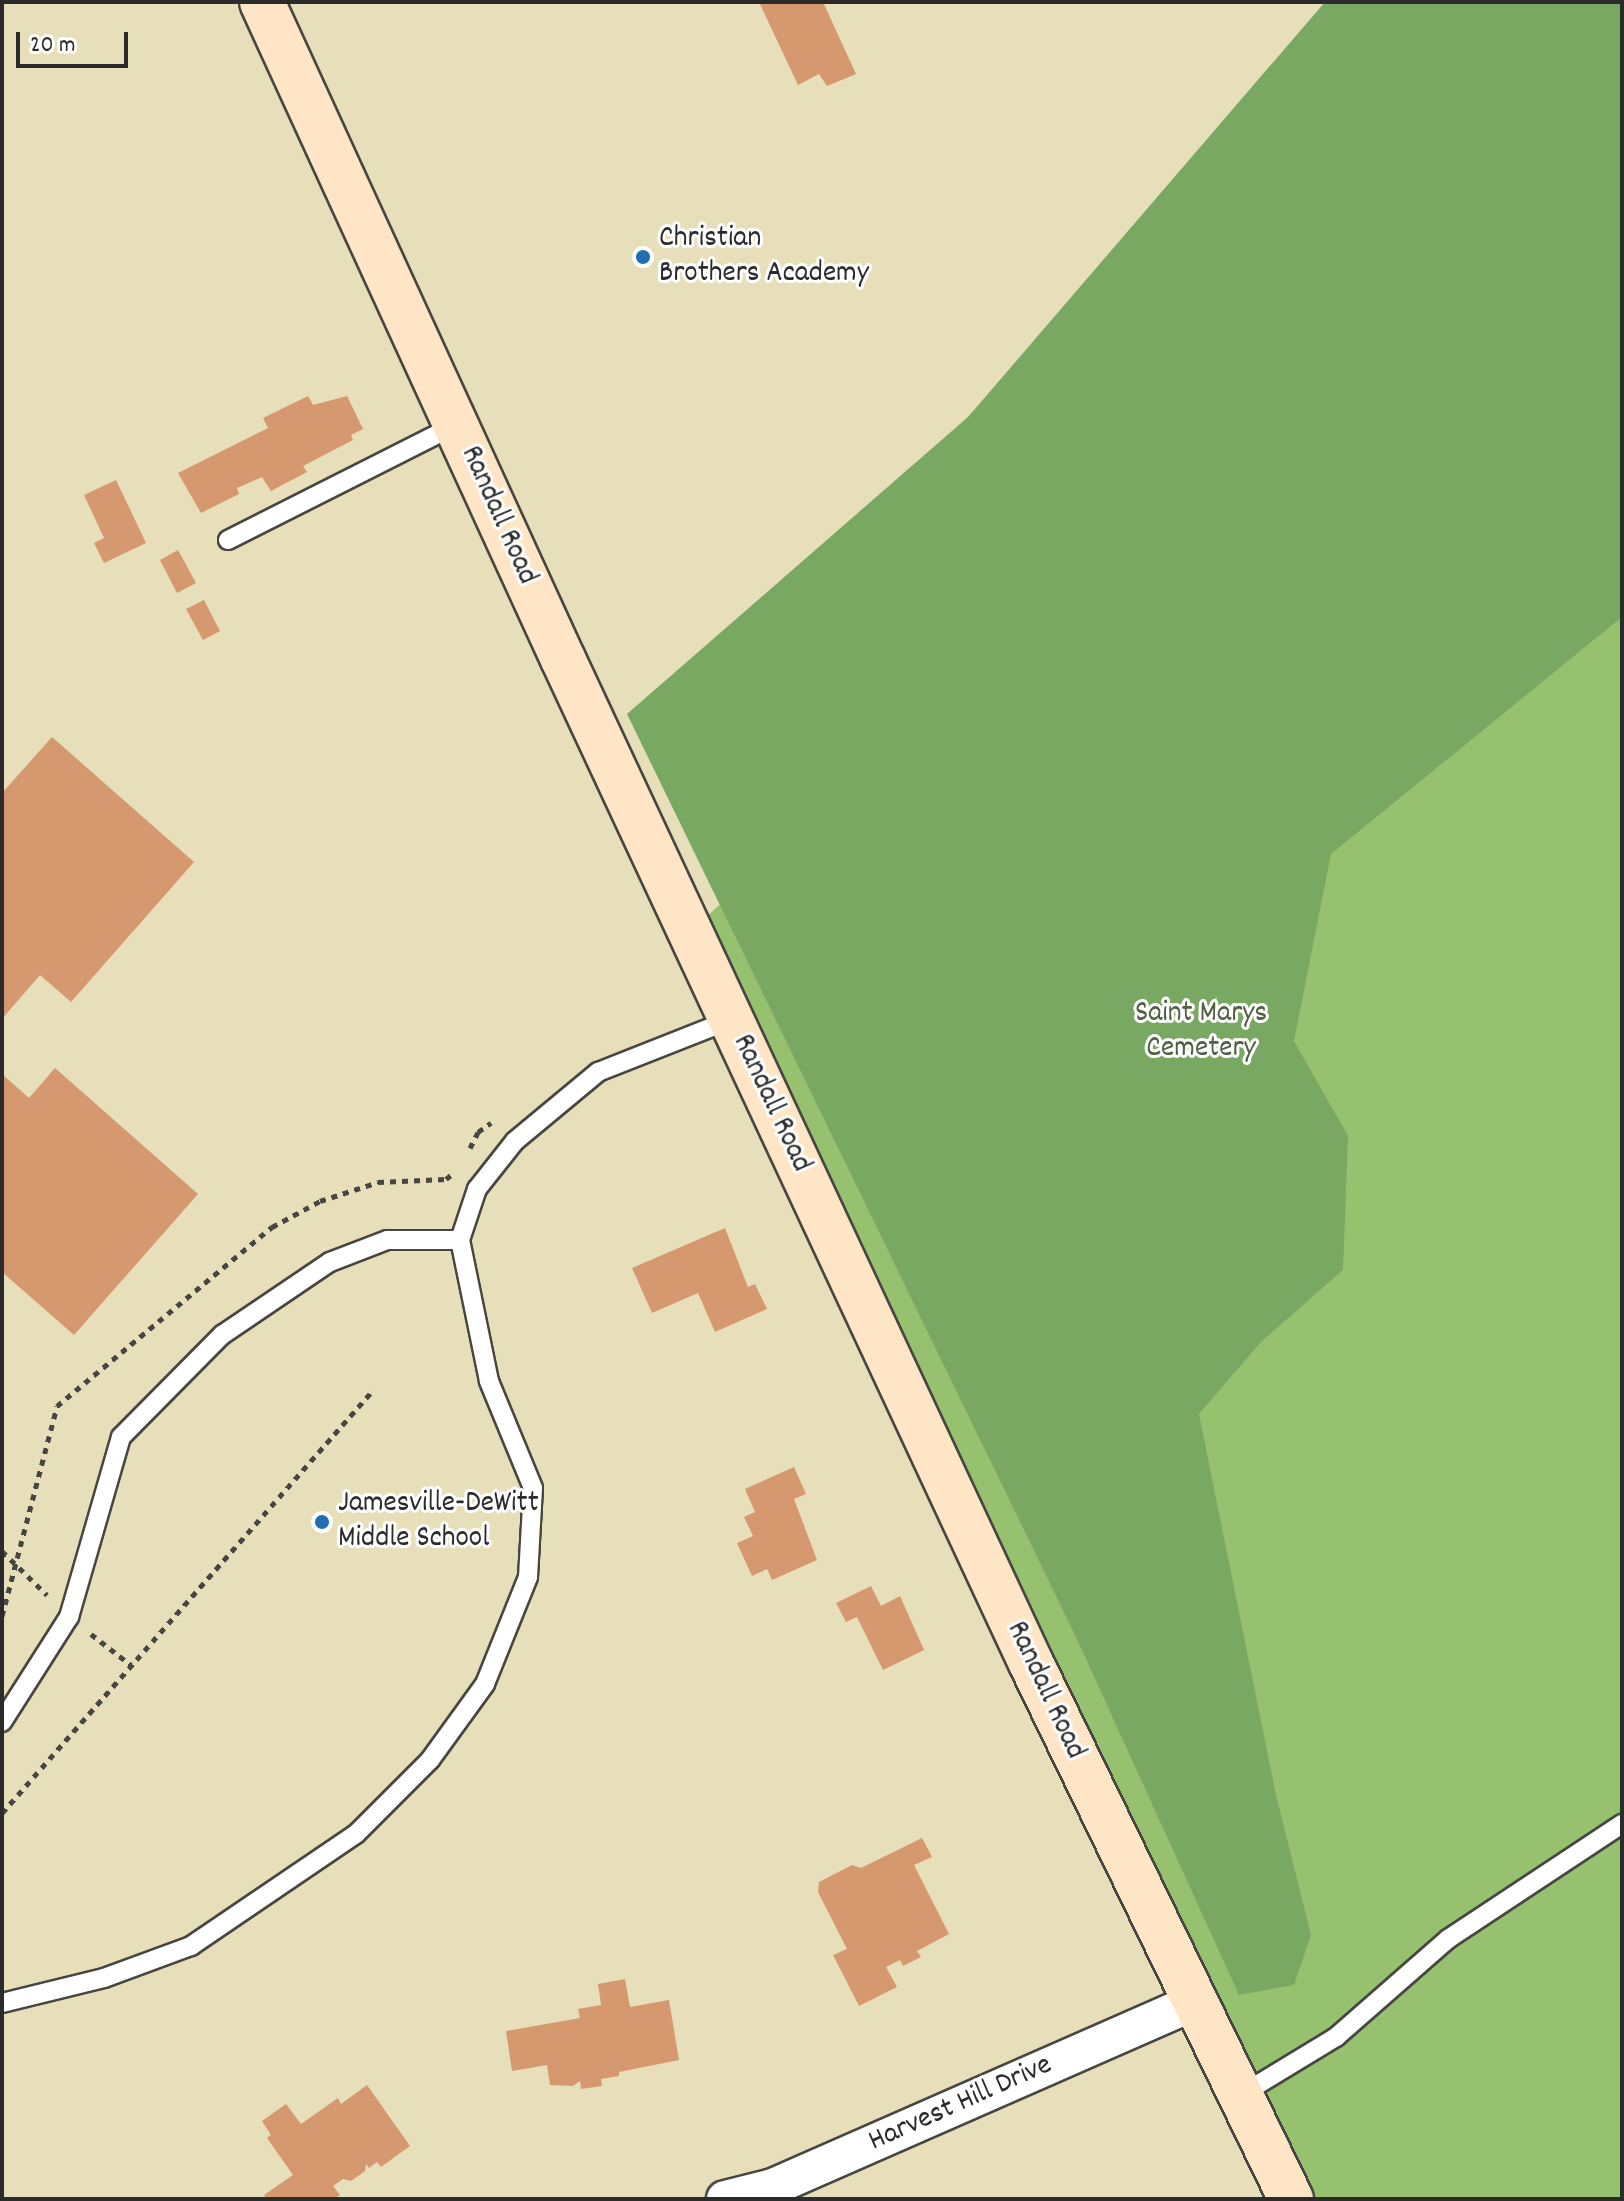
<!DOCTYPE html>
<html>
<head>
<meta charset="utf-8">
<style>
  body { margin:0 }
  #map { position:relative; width:1624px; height:2201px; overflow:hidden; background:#e6dfba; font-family:Dekko,sans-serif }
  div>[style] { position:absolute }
  .green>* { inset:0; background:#96c270 }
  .forest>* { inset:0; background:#78a862 }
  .building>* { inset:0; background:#d6986f }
  .path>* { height:5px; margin-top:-2.5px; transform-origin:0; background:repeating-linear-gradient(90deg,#474640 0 6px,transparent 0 12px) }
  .roads { filter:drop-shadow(2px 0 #474640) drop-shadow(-2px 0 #474640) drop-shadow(0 2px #474640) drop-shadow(0 -2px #474640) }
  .lane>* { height:18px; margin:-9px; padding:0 9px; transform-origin:9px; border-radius:9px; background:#fff }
  .street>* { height:36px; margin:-18px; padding:0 18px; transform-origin:18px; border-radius:18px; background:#fff }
  .secondary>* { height:44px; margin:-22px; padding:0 22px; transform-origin:22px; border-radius:22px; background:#fee5c5 }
  .dots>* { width:22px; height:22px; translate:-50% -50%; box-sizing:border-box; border:4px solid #fff; border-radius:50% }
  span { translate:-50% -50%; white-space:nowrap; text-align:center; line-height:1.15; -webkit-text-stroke:6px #fff; paint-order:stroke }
  .poi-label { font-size:30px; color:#2b2b2b }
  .left { translate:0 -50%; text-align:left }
  .street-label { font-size:30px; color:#2b2b2b }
  .park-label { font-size:30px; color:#506043 }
  .frame { position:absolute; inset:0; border:4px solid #2b2b2b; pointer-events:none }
  .scale { position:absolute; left:16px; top:32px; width:112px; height:36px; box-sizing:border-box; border:4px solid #2b2b2b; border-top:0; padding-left:10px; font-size:24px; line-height:28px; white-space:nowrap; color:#2b2b2b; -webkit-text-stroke:6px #fff; paint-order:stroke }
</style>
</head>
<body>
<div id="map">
  <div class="green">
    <div style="clip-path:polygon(1622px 71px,1622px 2199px,1291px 2199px,690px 932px)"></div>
  </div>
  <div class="forest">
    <div style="clip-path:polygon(1325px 2px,1622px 2px,1622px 617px,1331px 854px,1294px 1041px,1348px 1136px,1343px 1270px,1261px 1342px,1199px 1414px,1276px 1795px,1311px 1935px,1294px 1985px,1239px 1995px,1076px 1637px,627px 714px,968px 417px)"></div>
  </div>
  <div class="building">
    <div style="clip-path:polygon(759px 2px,823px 2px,856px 74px,827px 86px,819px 74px,798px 85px)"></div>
    <div style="clip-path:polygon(308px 396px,313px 405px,347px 396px,363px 429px,351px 435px,353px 440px,303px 466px,307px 472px,271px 491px,262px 477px,237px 488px,239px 494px,201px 513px,178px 473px,268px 428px,263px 418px)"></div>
    <div style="clip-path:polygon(116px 480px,146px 543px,104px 563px,94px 543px,104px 538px,84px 495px)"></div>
    <div style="clip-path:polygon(178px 550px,196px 583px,177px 593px,160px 560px)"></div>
    <div style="clip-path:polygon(204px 600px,220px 631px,203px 640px,186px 609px)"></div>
    <div style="clip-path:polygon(52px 737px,194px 862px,71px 1002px,40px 975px,2px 1019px,2px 793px)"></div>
    <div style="clip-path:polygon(55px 1068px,198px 1194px,74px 1335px,2px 1272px,2px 1074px,29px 1098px)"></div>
    <div style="clip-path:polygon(725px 1228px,748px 1287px,755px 1284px,767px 1309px,715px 1332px,698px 1293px,652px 1313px,632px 1268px)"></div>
    <div style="clip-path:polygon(794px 1467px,806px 1494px,794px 1499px,817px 1560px,772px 1580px,767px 1569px,752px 1576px,737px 1543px,753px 1536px,744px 1517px,755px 1512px,745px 1489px)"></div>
    <div style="clip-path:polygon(871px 1586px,881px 1606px,900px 1596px,924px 1650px,883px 1670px,857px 1617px,846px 1622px,836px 1603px)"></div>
    <div style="clip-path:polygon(922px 1838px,932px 1857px,914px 1865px,949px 1934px,917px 1951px,921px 1957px,903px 1966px,900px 1960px,886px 1967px,897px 1987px,859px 2006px,833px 1955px,847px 1949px,818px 1892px,819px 1882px,852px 1865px,861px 1868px)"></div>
    <div style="clip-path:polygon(625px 1979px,630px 2007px,669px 2000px,679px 2060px,619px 2072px,619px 2076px,601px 2079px,602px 2086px,581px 2089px,580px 2081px,573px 2086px,550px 2085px,547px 2065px,512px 2071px,506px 2031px,580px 2018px,578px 2009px,601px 2005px,598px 1984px)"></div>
    <div style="clip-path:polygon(367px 2085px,410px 2146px,381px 2167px,377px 2162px,369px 2168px,366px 2164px,365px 2171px,351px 2181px,343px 2179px,333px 2186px,340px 2195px,334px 2199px,267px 2199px,264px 2195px,293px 2175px,267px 2138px,271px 2135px,262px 2121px,286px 2104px,301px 2124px,338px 2098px,341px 2104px)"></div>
  </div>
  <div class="path">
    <div style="left:470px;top:1148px;width:18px;rotate:-63deg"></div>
    <div style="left:478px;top:1132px;width:16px;rotate:-35deg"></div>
    <div style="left:2px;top:1551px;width:63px;rotate:44.4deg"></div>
    <div style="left:2px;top:1616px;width:217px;rotate:-75.3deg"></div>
    <div style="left:57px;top:1406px;width:280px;rotate:-39.8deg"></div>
    <div style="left:272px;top:1227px;width:55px;rotate:-28.4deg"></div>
    <div style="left:320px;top:1201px;width:61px;rotate:-18.1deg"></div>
    <div style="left:378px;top:1182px;width:68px;rotate:-2.5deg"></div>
    <div style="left:446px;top:1179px;width:6px;rotate:-39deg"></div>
    <div style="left:91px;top:1634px;width:51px;rotate:37.8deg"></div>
    <div style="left:2px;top:1813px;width:564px;rotate:-48.74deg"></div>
  </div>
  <div class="roads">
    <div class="lane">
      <div style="left:228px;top:540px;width:255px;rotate:-26.8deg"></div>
      <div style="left:2px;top:1722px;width:125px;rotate:-57.5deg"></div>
      <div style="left:69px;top:1617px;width:187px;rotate:-73.9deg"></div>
      <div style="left:121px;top:1437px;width:144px;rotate:-45.3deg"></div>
      <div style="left:222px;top:1335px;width:130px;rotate:-34.1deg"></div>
      <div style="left:330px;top:1262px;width:61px;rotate:-21.1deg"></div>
      <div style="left:387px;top:1240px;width:73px"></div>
      <div style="left:2px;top:2003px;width:105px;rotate:-13.8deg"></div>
      <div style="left:104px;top:1978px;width:93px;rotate:-20.2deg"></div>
      <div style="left:191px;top:1946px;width:199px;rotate:-34.2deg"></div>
      <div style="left:356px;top:1834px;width:105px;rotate:-45deg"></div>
      <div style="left:430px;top:1760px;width:94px;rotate:-54.1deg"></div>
      <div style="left:485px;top:1684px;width:115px;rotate:-68.1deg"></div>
      <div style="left:528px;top:1577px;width:89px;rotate:-86.8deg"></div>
      <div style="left:533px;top:1488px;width:116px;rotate:-112.4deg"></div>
      <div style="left:489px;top:1381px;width:144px;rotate:-101.6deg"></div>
      <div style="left:460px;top:1240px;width:54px;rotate:-71.6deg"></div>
      <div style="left:477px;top:1189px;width:61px;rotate:-51.6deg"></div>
      <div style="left:515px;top:1141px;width:108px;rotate:-39.7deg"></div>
      <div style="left:598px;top:1072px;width:142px;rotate:-21.5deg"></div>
      <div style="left:1239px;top:2096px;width:114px;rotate:-31.3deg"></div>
      <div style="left:1336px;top:2037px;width:149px;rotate:-41.2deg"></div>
      <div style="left:1448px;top:1939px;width:209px;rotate:-33.5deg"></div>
    </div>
    <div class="street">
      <div style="left:725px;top:2199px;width:49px;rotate:-14deg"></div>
      <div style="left:773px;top:2187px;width:459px;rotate:-23.7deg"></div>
    </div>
    <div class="secondary">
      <div style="left:262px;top:2px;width:723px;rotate:65.39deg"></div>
      <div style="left:563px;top:659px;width:1108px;rotate:65.01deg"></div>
      <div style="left:1031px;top:1663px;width:596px;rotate:64.12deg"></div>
    </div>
  </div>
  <div class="dots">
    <div style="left:643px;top:257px;background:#1f6fb2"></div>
    <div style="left:322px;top:1522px;background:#1f6fb2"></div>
  </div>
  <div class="poi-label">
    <span class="left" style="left:659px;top:257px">Christian<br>Brothers Academy</span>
    <span class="left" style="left:338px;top:1522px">Jamesville-DeWitt<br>Middle School</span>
  </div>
  <div class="street-label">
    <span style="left:497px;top:516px;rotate:66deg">Randall Road</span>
    <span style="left:770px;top:1104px;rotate:65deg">Randall Road</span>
    <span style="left:1044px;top:1691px;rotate:65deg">Randall Road</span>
    <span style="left:961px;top:2105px;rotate:-24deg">Harvest Hill Drive</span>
  </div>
  <div class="park-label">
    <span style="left:1201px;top:1032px">Saint Marys<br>Cemetery</span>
  </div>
  <div class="frame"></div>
  <div class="scale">20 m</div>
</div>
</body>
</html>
